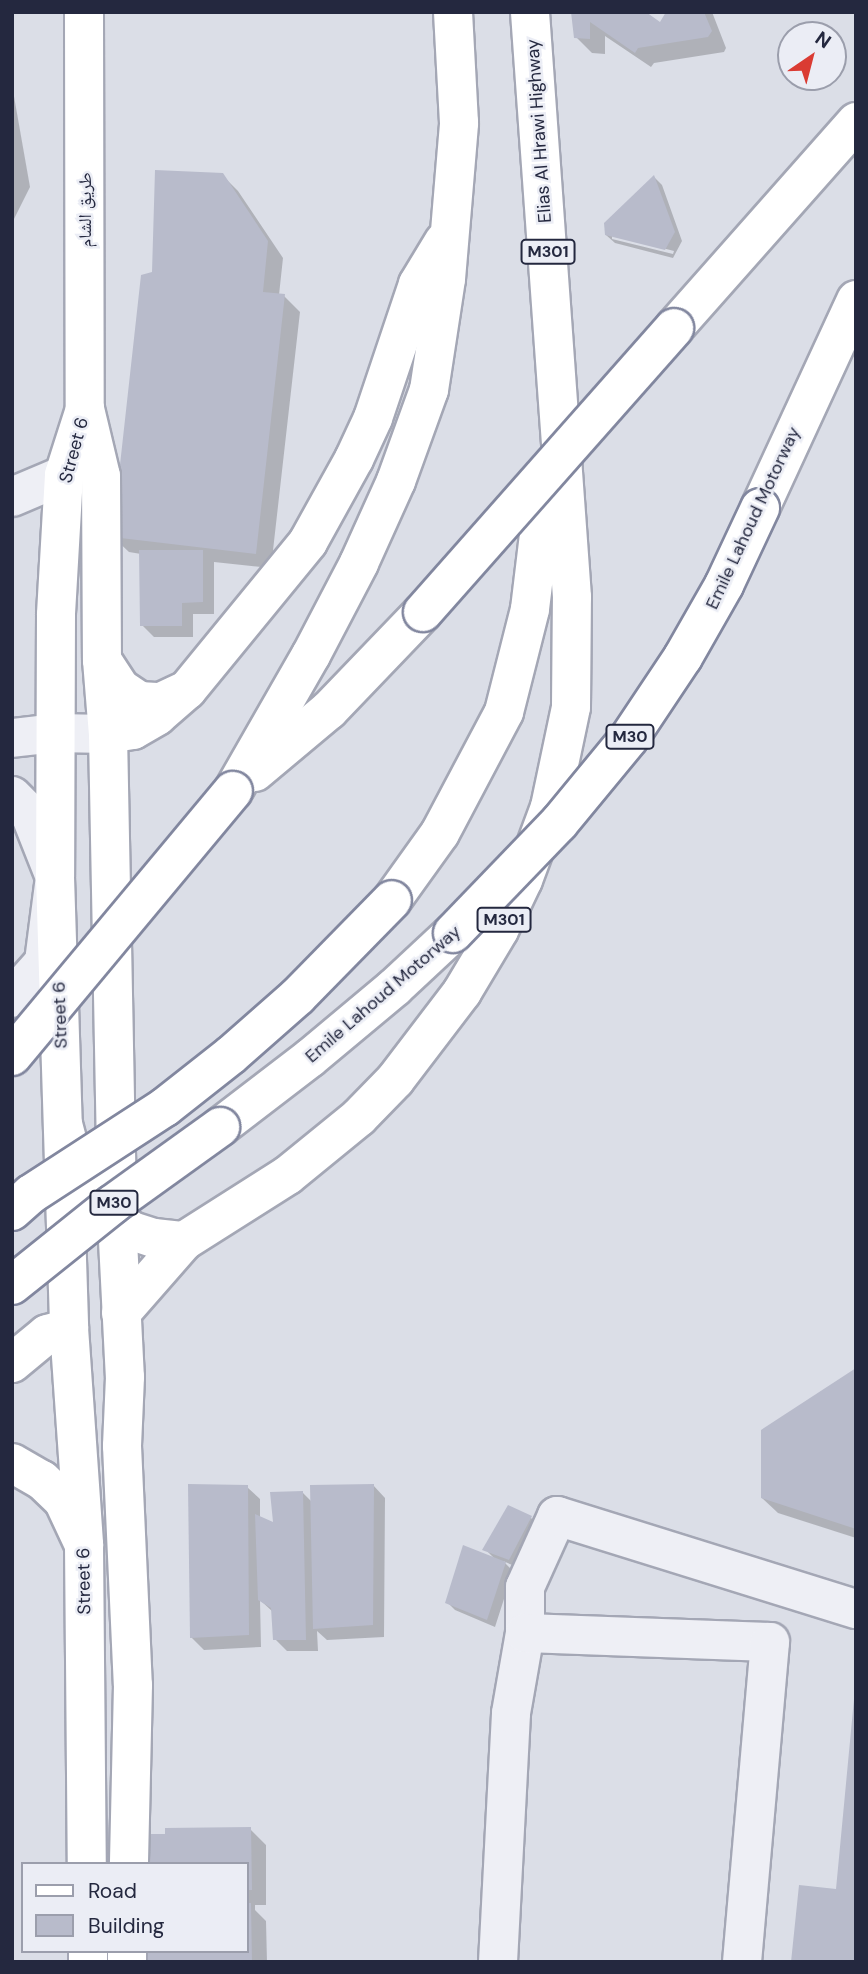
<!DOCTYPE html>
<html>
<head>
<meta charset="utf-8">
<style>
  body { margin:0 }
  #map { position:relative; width:868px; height:1974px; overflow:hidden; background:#dbdee7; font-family:"DM Sans","Noto Naskh Arabic",sans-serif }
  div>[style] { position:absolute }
  .shadow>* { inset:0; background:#0003 }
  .building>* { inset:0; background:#b8bbcb }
  .roads { filter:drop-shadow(2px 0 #a4a7b5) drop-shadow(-2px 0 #a4a7b5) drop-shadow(0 2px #a4a7b5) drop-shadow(0 -2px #a4a7b5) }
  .minor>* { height:38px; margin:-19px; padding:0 19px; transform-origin:19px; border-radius:19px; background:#eeeff5 }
  .major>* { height:38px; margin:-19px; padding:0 19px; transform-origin:19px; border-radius:19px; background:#fff }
  .highway>* { height:38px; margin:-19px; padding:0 19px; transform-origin:19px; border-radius:19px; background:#fff }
  .bridges { filter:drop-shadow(2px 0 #82879f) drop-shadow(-2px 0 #82879f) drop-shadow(0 2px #82879f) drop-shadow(0 -2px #82879f) }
  .highway-bridge>* { height:38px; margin:-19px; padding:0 19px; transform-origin:19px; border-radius:19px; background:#fff }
  span { translate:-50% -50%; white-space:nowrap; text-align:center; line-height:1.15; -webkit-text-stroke:5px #ebedf5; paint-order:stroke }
  .shield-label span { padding:2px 5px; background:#ebedf5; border:2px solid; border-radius:5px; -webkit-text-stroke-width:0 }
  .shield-label { font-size:16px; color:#24283f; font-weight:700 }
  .street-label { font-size:18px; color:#24283f }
  .frame { position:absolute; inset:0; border:14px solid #24283f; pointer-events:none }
  .legend { position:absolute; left:21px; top:1862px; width:228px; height:91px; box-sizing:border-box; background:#ebedf5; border:2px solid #9b9eac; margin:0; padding:9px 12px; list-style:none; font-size:21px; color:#24283f }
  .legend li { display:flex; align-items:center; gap:14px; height:35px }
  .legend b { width:35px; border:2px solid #9b9eac }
  .north { position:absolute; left:777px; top:21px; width:70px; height:70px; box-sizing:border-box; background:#ebedf5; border:2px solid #9b9eac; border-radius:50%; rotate:35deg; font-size:19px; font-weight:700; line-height:28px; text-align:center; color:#24283f }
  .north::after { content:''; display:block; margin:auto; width:24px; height:32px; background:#da3b33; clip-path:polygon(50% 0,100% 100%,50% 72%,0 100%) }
</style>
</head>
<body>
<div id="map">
  <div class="shadow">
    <div style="clip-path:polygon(573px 12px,660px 24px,668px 12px,712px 12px,726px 48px,724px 52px,654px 63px,651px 67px,605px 36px,605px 54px,592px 53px,576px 37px)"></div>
    <div style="clip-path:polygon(12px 85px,30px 187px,12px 223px)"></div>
    <div style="clip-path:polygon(222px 175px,238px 191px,283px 258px,279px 295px,284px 296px,300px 312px,271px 568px,214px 562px,214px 614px,193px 614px,193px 637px,154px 637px,142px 625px,141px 554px,129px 552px,113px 537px,153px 273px)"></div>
    <div style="clip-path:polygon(evenodd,654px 177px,662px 185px,682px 241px,673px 258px,615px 243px,606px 235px,654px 177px,612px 235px,674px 251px,673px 254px,612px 239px,612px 235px)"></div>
    <div style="clip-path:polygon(856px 1370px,856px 1538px,778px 1513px,762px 1498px)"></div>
    <div style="clip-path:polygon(373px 1485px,385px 1498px,384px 1637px,327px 1640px,317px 1631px,318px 1651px,287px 1651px,275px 1639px,273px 1612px,260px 1600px,261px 1647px,204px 1650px,191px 1637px,247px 1487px,260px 1499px,260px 1518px,275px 1525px,303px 1493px,312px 1502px)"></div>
    <div style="clip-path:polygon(509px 1507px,531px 1518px,540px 1526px,517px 1567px,503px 1561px,513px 1571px,495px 1627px,455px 1610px,447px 1602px,495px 1559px,485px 1549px)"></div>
    <div style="clip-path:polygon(856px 1698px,856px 1962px,837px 1891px)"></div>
    <div style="clip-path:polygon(250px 1829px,266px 1845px,266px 1905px,255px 1905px,255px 1910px,266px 1921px,267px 1962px,150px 1962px,247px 1951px)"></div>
  </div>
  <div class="building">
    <div style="clip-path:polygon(571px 12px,646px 12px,660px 22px,666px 12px,704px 12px,712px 31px,708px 37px,638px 48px,635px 53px,590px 22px,590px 39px,574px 38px)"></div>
    <div style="clip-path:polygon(155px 170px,223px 173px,268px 241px,263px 292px,285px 294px,256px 554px,112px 537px,141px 275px,152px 272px)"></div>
    <div style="clip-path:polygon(654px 175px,675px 232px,665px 250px,605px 235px,604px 223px)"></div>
    <div style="clip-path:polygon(139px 550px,203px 550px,203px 602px,182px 603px,182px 626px,140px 626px)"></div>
    <div style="clip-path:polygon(856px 1368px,856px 1529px,761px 1498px,761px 1430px)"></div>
    <div style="clip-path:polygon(188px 1484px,248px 1485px,249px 1635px,190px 1638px)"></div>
    <div style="clip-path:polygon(374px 1484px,373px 1625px,313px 1629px,310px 1485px)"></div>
    <div style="clip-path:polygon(303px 1491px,306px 1640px,273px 1640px,271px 1608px,258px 1600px,255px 1514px,273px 1522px,270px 1492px)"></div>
    <div style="clip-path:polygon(508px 1505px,532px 1516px,509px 1560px,482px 1550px)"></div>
    <div style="clip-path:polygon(463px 1545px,506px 1562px,487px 1620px,445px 1603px)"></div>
    <div style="clip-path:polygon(854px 1699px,856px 1962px,791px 1962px,799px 1885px,836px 1889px)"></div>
    <div style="clip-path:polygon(251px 1827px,252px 1890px,247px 1890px,247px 1864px,147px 1864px,147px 1834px,165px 1834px,165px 1828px)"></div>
    <div style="clip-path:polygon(247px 1903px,251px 1903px,252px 1962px,148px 1962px,148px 1951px,247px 1951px)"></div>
  </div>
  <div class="roads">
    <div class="minor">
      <div style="left:12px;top:497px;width:56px;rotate:-22.9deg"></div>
      <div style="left:12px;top:738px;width:43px;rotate:-6.6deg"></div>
      <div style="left:55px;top:733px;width:53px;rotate:1.1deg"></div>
      <div style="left:12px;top:796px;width:25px;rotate:45deg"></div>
      <div style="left:30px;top:814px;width:68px;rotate:68.4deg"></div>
      <div style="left:55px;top:877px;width:86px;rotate:97.4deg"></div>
      <div style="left:44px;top:962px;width:48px;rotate:131.6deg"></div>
      <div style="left:525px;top:1633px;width:46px;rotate:-90deg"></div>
      <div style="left:525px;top:1587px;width:78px;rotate:-65.7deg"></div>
      <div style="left:557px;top:1516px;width:313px;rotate:17.3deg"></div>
      <div style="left:498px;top:1962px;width:249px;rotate:-87deg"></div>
      <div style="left:511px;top:1713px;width:81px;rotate:-80.1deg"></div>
      <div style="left:525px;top:1633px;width:245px;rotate:2.1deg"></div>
      <div style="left:770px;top:1642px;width:321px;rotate:95deg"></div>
    </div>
    <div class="major">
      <div style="left:84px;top:12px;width:397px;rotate:89.9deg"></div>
      <div style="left:85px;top:409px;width:69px;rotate:76.6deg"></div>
      <div style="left:101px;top:476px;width:184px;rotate:89.7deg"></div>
      <div style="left:102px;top:660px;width:74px;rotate:85.4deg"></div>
      <div style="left:108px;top:734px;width:487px;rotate:88.9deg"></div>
      <div style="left:117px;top:1221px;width:156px;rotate:87.1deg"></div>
      <div style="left:125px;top:1377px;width:69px;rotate:92.5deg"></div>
      <div style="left:122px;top:1446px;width:239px;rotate:87.4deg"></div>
      <div style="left:133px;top:1685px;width:179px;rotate:91.3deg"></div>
      <div style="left:85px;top:409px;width:69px;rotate:107.7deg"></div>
      <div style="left:64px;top:475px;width:140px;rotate:93.3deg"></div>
      <div style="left:56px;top:615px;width:262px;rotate:90.2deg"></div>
      <div style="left:55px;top:877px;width:451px;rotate:88.2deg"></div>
      <div style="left:69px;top:1328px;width:218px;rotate:86deg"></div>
      <div style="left:84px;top:1545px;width:319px;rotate:89.5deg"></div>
      <div style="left:88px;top:1951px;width:11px;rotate:90deg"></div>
      <div style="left:127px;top:1962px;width:11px;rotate:-90deg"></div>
    </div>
    <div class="highway">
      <div style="left:674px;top:328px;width:275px;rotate:-48.5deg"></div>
      <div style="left:760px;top:508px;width:229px;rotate:-65.2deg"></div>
      <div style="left:102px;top:660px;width:33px;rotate:57deg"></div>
      <div style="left:120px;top:688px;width:23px;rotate:34deg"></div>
      <div style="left:139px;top:701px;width:22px;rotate:3deg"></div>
      <div style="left:161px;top:702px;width:23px;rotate:-25deg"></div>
      <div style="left:108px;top:734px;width:25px;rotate:-9deg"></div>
      <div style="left:133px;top:730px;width:28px;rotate:-30deg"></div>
      <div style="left:157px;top:716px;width:40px;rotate:-41deg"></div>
      <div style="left:187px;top:690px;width:191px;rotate:-50.7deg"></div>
      <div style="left:308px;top:542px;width:95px;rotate:-61deg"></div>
      <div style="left:354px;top:459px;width:45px;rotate:-65.1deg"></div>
      <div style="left:373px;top:418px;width:141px;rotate:-71.4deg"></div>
      <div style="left:418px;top:284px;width:50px;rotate:-58.8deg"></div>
      <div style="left:255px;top:772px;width:97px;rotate:-40deg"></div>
      <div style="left:329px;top:710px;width:136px;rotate:-46.2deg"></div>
      <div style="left:233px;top:791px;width:157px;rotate:-60.2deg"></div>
      <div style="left:311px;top:655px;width:104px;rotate:-62.4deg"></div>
      <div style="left:359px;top:563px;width:90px;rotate:-65.7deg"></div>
      <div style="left:396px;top:481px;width:97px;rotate:-70.1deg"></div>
      <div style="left:429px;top:390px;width:112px;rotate:-81.3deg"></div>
      <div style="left:446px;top:279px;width:157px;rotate:-85.2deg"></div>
      <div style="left:459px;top:123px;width:111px;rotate:-93.1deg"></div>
      <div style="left:392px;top:900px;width:82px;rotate:-54.4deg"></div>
      <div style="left:440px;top:833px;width:137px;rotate:-62.1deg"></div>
      <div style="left:504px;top:712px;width:106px;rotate:-75.8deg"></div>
      <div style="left:530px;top:609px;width:134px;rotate:-83.1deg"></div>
      <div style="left:63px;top:1124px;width:43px;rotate:75.3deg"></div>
      <div style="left:74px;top:1166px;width:50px;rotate:57.3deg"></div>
      <div style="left:101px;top:1208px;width:39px;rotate:37deg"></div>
      <div style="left:132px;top:1231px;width:23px;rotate:18deg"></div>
      <div style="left:154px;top:1238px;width:30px;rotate:6deg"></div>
      <div style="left:220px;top:1127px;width:113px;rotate:-37.5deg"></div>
      <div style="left:310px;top:1058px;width:111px;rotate:-39.9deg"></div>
      <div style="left:395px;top:987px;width:79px;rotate:-43deg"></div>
      <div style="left:121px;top:1313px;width:96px;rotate:-48.8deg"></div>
      <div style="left:184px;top:1241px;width:123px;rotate:-32.4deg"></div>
      <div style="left:288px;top:1175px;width:92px;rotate:-39.2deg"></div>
      <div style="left:359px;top:1117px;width:52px;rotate:-45.8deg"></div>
      <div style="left:395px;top:1080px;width:111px;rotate:-52.7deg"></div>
      <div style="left:462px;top:992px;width:72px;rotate:-59.2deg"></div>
      <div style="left:499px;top:930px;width:55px;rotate:-64.4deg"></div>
      <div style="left:523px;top:880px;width:78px;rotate:-69.7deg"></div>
      <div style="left:550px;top:807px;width:102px;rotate:-78.1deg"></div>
      <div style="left:571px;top:707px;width:110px;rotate:-89.5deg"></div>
      <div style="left:572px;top:597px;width:587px;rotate:-94.11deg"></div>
      <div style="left:12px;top:1363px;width:45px;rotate:-39.6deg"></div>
      <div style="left:47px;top:1334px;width:23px;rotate:-15deg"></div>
      <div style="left:12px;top:1463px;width:34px;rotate:30deg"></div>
      <div style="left:42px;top:1480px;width:29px;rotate:44deg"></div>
      <div style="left:63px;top:1500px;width:50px;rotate:65deg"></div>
    </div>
  </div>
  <div class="bridges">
    <div class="highway-bridge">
      <div style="left:423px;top:612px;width:379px;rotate:-48.5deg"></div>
      <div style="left:453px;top:933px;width:153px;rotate:-46.1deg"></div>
      <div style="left:559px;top:823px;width:110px;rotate:-50.5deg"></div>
      <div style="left:629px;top:738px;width:97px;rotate:-56.3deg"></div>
      <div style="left:683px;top:657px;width:83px;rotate:-60.3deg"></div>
      <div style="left:724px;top:585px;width:85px;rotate:-64.9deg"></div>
      <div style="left:12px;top:1056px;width:345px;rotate:-50.2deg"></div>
      <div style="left:12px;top:1211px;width:25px;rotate:-42deg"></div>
      <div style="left:31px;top:1194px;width:160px;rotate:-33deg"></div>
      <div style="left:165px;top:1107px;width:84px;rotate:-38.2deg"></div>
      <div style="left:231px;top:1055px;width:89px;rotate:-41.4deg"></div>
      <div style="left:298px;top:996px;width:134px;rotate:-45.6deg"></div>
      <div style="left:12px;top:1285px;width:129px;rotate:-38.7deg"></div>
      <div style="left:113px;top:1204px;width:132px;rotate:-35.7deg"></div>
    </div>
  </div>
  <div class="shield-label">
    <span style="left:548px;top:252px">M301</span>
    <span style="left:630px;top:737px">M30</span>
    <span style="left:504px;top:920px">M301</span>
    <span style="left:114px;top:1203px">M30</span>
  </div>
  <div class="street-label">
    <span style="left:539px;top:131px;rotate:-94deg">Elias Al Hrawi Highway</span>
    <span style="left:85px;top:210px;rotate:-90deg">طريق الشام</span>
    <span style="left:74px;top:450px;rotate:-75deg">Street 6</span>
    <span style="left:753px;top:518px;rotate:-65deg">Emile Lahoud Motorway</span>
    <span style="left:383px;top:994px;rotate:-41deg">Emile Lahoud Motorway</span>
    <span style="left:60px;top:1015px;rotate:-92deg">Street 6</span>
    <span style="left:84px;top:1581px;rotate:-91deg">Street 6</span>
  </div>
  <div class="frame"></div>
  <ul class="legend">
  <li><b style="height:9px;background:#fff"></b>Road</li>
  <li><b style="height:19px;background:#b8bbcb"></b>Building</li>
  </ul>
  <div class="north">N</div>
</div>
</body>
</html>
